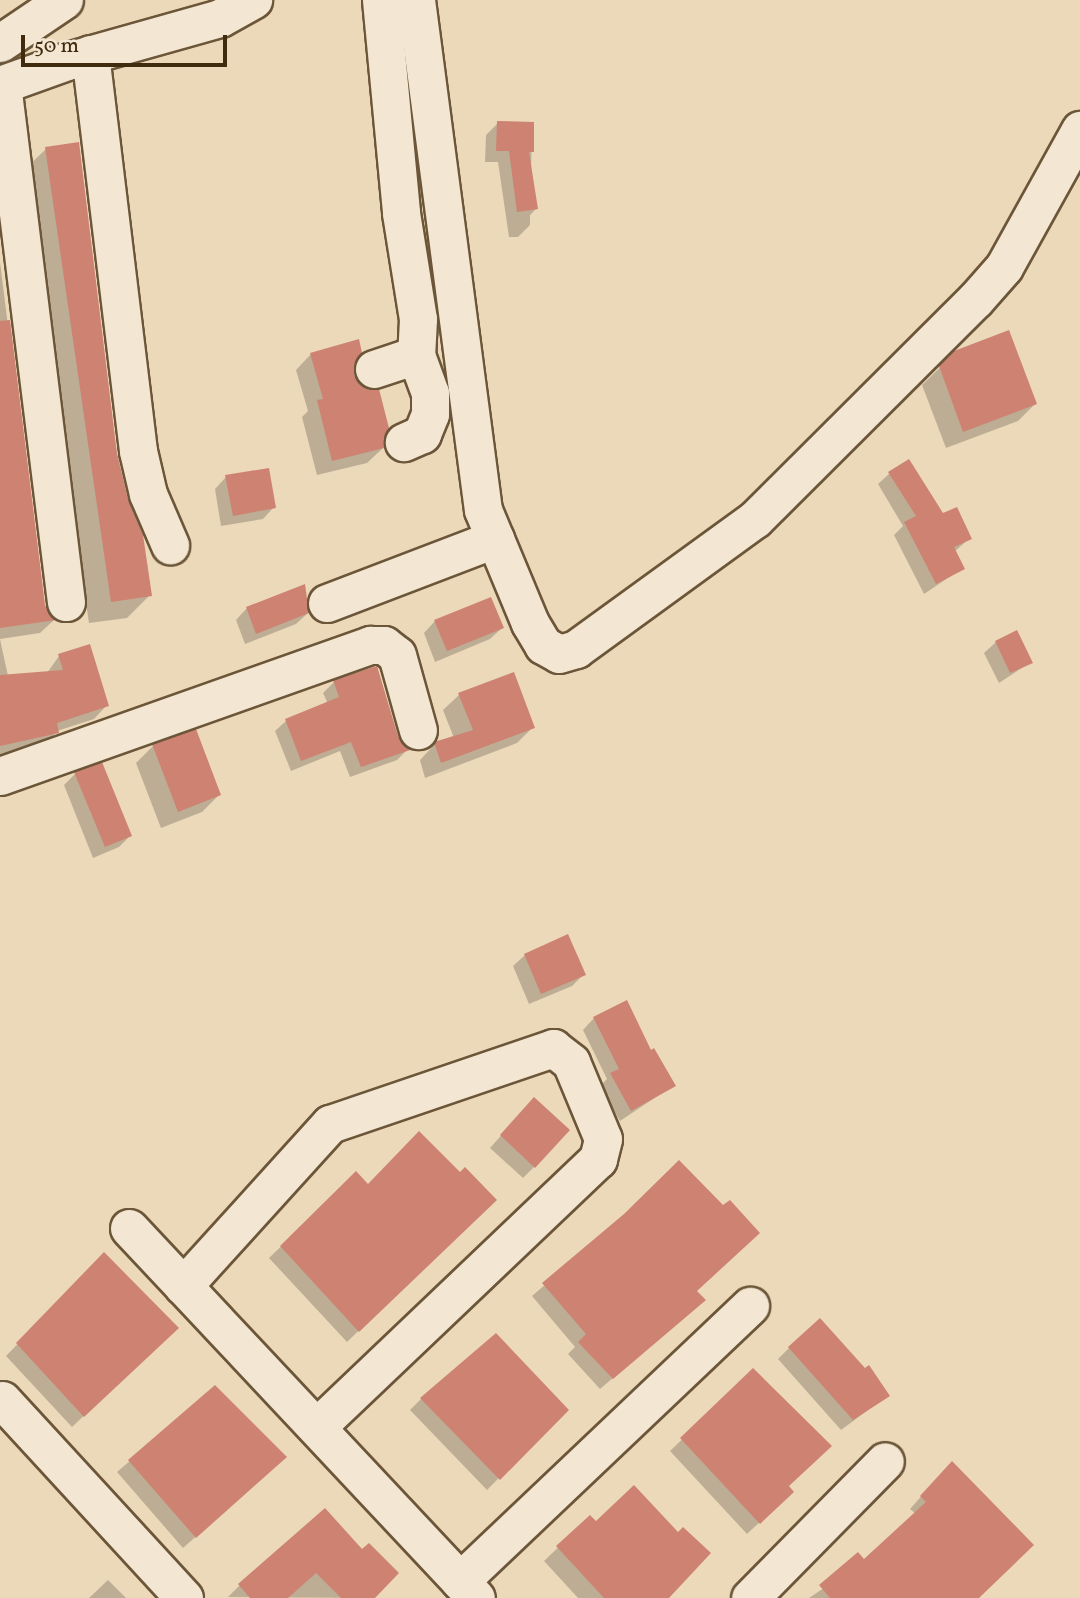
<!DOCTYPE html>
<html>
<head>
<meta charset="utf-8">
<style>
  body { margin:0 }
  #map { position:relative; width:1080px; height:1598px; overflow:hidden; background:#ecd9b9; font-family:Vollkorn,serif }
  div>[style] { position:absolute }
  .shadow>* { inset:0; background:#0003 }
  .building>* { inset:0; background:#cd8272 }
  .roads { filter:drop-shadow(2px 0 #6c5639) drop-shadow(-2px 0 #6c5639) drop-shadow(0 2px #6c5639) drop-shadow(0 -2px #6c5639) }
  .minor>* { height:37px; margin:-18.5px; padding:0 18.5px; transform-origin:18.5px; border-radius:18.5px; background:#f3e6d2 }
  span { translate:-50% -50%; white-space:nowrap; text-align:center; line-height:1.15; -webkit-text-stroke:5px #f3e6d2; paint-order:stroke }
  .scale { position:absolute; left:21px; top:35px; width:206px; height:32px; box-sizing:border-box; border:4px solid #412b0e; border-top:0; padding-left:9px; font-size:21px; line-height:24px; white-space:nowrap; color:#412b0e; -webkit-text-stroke:5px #f3e6d2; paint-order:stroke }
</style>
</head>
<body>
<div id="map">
  <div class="shadow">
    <div style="clip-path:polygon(498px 123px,532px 124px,531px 175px,536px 209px,530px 215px,530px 225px,518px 237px,509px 237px,498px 162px,485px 162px,486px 135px)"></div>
    <div style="clip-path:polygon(46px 149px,150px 595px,127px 618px,89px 623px,23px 171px)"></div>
    <div style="clip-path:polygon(0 262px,43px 605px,54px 620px,40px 633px,0 639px,8px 676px,47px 673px,59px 656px,107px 705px,94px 719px,57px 731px,44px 746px,0 757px)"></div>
    <div style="clip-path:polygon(955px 353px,1035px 404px,1018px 421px,946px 448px,922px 385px)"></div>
    <div style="clip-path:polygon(311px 354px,352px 364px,352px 376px,383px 448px,367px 463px,317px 475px,302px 417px,308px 411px,296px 370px)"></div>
    <div style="clip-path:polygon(890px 473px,970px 538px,954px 552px,963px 568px,924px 594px,894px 535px,903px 526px,878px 484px)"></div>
    <div style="clip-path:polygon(226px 477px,274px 507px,263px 519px,221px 526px,215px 489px)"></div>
    <div style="clip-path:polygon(247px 608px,308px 613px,296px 624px,245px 644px,236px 620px)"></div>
    <div style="clip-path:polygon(435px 621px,502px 628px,490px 639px,435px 662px,424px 633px)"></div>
    <div style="clip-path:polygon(996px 642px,1031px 662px,999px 683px,984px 653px)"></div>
    <div style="clip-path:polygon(334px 682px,407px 750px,397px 760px,350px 777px,340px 751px,291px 771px,275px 731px,286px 721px,328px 704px,323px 693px)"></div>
    <div style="clip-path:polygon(459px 695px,532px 728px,517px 743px,425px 778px,420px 760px,435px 744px,454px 738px,443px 710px)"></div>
    <div style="clip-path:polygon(153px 746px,219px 795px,202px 812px,161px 828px,136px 763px)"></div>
    <div style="clip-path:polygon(75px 774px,130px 836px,119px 847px,93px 858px,64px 785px)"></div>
    <div style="clip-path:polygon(525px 955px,584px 974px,572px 986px,529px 1004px,513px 966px)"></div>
    <div style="clip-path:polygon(594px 1018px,650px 1052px,674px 1085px,620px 1121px,600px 1086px,607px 1079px,583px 1030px)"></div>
    <div style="clip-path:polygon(523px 1111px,534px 1167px,523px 1178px,490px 1148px)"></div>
    <div style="clip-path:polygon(356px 1174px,367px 1186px,460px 1174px,494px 1199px,347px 1342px,269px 1258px)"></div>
    <div style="clip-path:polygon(625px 1216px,695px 1291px,692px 1311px,600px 1389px,568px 1354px,575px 1347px,532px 1296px)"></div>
    <div style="clip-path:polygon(104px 1255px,165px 1339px,72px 1427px,6px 1356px)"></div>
    <div style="clip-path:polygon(789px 1348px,865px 1370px,887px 1396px,841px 1430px,778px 1359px)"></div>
    <div style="clip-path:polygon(753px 1371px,787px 1487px,780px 1503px,747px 1534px,670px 1451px)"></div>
    <div style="clip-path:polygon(215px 1388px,273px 1468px,183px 1548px,117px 1472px)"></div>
    <div style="clip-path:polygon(421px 1399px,566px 1410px,487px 1490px,410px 1410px)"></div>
    <div style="clip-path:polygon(941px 1474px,977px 1598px,809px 1598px,864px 1561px,916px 1514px,910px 1509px)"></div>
    <div style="clip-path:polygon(590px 1517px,596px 1524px,667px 1598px,578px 1598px,544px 1561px)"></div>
    <div style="clip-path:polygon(362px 1552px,373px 1598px,228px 1597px,239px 1586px)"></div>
    <div style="clip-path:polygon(108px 1580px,126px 1598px,89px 1598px)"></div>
  </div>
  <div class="building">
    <div style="clip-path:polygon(497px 121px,534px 122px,534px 152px,529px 152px,538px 209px,517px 212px,509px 151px,496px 151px)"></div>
    <div style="clip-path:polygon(79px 142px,117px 454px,128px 499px,143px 535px,152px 596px,111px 602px,45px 147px)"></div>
    <div style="clip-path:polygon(10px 320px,45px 605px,56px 620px,0 628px,0 321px)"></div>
    <div style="clip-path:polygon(1009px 330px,1037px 404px,963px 432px,939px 366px,954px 351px)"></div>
    <div style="clip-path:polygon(359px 339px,362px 353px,354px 364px,354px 375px,361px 385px,379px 389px,389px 428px,384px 448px,332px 461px,317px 400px,323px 399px,310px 353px)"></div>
    <div style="clip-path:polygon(909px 459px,943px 513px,957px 507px,972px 539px,954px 547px,965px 569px,936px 584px,904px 522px,916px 516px,888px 472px)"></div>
    <div style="clip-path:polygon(269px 468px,276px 508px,233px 516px,225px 475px)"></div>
    <div style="clip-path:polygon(305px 584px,309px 613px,256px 634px,246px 607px)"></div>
    <div style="clip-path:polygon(491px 597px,504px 628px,447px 651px,434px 620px)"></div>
    <div style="clip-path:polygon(1017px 630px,1033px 663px,1010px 673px,995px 641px)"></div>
    <div style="clip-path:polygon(90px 644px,109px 706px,57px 723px,59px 733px,0 746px,0 675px,63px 670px,58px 654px)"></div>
    <div style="clip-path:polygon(377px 666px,398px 736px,410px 750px,361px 767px,351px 742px,301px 761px,285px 719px,339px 697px,333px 680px)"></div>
    <div style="clip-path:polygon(514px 672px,535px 728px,441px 763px,434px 742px,473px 730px,458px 693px)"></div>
    <div style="clip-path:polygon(196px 729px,221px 795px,178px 812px,152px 744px)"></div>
    <div style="clip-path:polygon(102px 762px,132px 836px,105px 847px,74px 772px)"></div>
    <div style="clip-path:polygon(568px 934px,586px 975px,541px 994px,524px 954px)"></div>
    <div style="clip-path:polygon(627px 1000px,651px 1050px,654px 1048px,676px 1086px,631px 1111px,610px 1073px,619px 1069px,593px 1017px)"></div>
    <div style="clip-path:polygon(534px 1097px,570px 1130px,535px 1168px,500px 1135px)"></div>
    <div style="clip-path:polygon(419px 1131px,460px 1172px,465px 1167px,497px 1200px,359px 1332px,280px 1246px,356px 1171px,368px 1184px)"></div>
    <div style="clip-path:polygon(679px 1160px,723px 1205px,730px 1200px,760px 1233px,697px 1291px,706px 1300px,613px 1379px,578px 1342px,586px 1334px,542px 1283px,624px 1214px)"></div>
    <div style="clip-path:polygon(104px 1252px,179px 1328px,84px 1417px,16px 1343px)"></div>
    <div style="clip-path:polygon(820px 1318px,865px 1368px,869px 1365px,890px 1396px,853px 1420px,788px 1347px)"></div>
    <div style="clip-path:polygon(496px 1333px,569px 1410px,500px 1480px,420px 1398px)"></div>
    <div style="clip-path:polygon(753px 1368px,832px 1446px,789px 1486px,794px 1492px,760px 1524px,680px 1438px)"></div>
    <div style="clip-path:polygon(215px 1385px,287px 1457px,196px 1538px,128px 1460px)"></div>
    <div style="clip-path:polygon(952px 1461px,1034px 1545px,979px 1598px,830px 1598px,819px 1585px,858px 1552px,864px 1559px,926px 1502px,920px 1496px)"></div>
    <div style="clip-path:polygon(634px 1485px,678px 1532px,683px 1527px,711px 1553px,669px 1598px,604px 1598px,556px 1546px,590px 1515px,596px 1521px)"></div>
    <div style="clip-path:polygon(325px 1508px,362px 1549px,369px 1543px,399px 1573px,375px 1598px,341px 1598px,316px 1573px,288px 1598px,250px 1598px,238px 1584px)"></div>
  </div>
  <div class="roads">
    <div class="minor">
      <div style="left:381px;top:0;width:214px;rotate:84.6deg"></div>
      <div style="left:401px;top:213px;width:107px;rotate:80.9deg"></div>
      <div style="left:418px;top:319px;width:36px;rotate:93deg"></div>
      <div style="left:416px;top:355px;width:40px;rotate:69.8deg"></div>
      <div style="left:430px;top:393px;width:21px;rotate:90deg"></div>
      <div style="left:430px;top:414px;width:22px;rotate:112deg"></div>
      <div style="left:422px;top:434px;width:20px;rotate:156deg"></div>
      <div style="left:416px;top:0;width:514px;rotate:82.52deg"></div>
      <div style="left:483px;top:510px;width:122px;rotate:67.4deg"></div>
      <div style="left:530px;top:623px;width:26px;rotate:59deg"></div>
      <div style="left:543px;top:645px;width:18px;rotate:29deg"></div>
      <div style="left:559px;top:654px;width:18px;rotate:-16deg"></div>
      <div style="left:576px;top:649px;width:221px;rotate:-36deg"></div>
      <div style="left:755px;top:519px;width:310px;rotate:-44.9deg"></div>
      <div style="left:975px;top:300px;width:44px;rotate:-48.7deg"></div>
      <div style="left:1004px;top:267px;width:157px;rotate:-61deg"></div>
      <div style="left:0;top:43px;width:77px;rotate:-33.9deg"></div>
      <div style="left:90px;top:54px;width:400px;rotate:83.1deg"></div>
      <div style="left:138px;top:451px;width:44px;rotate:76.9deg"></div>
      <div style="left:148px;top:494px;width:56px;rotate:66.7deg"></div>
      <div style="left:2px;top:84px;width:522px;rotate:82.96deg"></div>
      <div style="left:0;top:85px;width:71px;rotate:-19.7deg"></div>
      <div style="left:67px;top:61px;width:159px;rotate:-15.7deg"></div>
      <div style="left:220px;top:18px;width:38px;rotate:-29deg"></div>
      <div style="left:374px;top:369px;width:44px;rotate:-18.4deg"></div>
      <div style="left:327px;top:603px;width:180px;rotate:-20.9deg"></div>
      <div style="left:0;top:776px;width:393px;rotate:-19.5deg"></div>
      <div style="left:370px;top:645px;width:14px"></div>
      <div style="left:384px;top:645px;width:16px;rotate:38deg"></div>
      <div style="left:397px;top:655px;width:78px;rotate:74.4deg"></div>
      <div style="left:129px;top:1228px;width:507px;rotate:46.84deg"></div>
      <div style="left:183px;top:1286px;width:219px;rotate:-47.8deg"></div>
      <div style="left:330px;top:1124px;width:236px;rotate:-18.8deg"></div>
      <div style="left:553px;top:1048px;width:23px;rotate:38deg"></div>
      <div style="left:571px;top:1062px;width:83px;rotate:67.4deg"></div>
      <div style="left:603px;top:1139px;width:21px;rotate:104deg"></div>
      <div style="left:598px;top:1159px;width:388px;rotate:136.4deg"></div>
      <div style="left:2px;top:1400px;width:269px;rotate:47.4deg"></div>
      <div style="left:460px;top:1581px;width:400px;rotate:-43.5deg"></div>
      <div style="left:750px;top:1598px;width:192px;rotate:-45.4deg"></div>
    </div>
  </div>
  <div class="scale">50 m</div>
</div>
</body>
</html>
